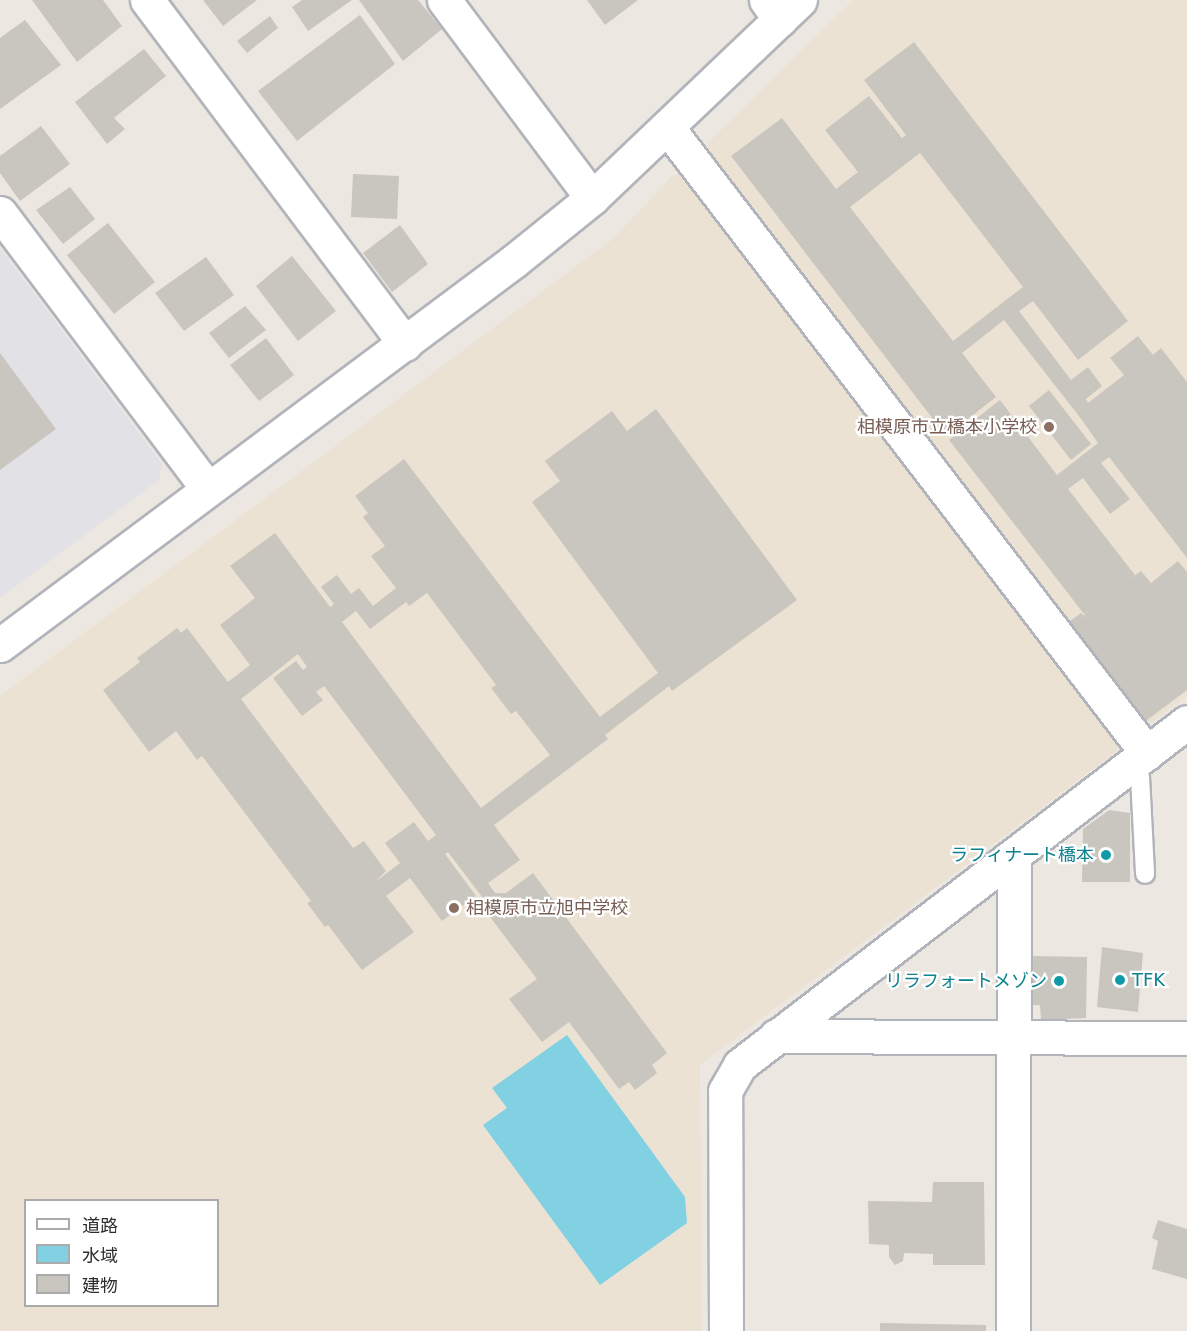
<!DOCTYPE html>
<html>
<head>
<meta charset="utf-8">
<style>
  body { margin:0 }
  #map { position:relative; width:1187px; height:1331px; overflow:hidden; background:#ede7e1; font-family:"DejaVu Sans","Noto Sans JP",sans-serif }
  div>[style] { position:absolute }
  .industrial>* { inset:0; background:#e2e1e6 }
  .education>* { inset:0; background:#ece2d3 }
  .water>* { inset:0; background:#81d1e2 }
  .building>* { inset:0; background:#c9c5bf }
  .roads { filter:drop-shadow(2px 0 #b2b4bb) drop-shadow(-2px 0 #b2b4bb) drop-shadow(0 2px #b2b4bb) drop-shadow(0 -2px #b2b4bb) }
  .service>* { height:18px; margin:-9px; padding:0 9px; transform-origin:9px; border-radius:9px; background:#fff }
  .minor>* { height:33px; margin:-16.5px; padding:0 16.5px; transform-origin:16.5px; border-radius:16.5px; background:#fff }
  .tertiary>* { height:33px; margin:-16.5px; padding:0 16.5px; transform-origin:16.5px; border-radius:16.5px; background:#fff }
  .dots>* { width:16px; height:16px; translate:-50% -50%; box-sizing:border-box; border:3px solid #fff; border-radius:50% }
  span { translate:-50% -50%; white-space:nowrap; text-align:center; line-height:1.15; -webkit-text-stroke:4.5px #fff; paint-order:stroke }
  .education-label { font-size:18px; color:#785e54 }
  .right { translate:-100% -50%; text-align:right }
  .left { translate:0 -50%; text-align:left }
  .culture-label { font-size:18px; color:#0d838f }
  .legend { position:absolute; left:24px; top:1199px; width:195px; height:108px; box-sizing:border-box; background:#fff; border:2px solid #ababab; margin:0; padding:8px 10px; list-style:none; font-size:18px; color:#2d2d2d }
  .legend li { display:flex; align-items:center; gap:12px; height:30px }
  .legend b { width:30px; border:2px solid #ababab }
</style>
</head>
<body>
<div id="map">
  <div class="industrial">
    <div style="clip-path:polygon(0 248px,162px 464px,159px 480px,0 598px)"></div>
  </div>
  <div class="education">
    <div style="clip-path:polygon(853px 0,1187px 0,1187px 696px,1153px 722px,1134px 722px,708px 158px,708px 143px)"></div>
    <div style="clip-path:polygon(evenodd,673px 175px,689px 176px,1121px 737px,1117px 751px,700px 1065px,702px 1331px,0 1331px,0 696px,614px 238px,673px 175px,26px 1200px,218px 1200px,218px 1306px,26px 1306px,26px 1200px)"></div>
  </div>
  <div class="water">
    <div style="clip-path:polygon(567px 1035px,685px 1197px,687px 1223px,600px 1285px,483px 1125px,507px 1108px,492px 1088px)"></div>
  </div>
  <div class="building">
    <div style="clip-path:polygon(32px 0,103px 0,122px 26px,77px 62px)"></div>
    <div style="clip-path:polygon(203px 0,257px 0,223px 26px)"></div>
    <div style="clip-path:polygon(302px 0,352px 0,308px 31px,292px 7px)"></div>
    <div style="clip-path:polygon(359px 0,418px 0,442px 29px,403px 61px)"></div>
    <div style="clip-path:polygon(587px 0,638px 0,605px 25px)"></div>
    <div style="clip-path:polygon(360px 15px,395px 64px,297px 141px,258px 91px)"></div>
    <div style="clip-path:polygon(270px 16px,278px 28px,247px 53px,237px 41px)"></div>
    <div style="clip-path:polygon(25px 20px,61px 65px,0 109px,0 38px)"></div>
    <div style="clip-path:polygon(evenodd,914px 42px,1128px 321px,1078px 360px,1033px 301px,1019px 311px,1071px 380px,1088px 367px,1102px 386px,1086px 399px,1088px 403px,1124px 375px,1110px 358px,1138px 336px,1153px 355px,1161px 348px,1187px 382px,1187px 558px,1109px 457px,1101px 463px,1130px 499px,1110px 514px,1083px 478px,1068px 489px,1135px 575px,1126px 582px,1141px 571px,1151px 583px,1178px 561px,1187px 572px,1187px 690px,1147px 720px,1138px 719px,1066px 624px,1081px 613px,1083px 615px,1079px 619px,1083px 615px,1087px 619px,1084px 615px,1089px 611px,1084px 614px,949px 440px,1000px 400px,1057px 475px,1098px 443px,1082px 420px,1004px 320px,962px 353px,996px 397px,946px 436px,731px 156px,782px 118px,836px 189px,858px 172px,825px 130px,869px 96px,902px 138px,906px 135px,864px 80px,914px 42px,920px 153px,1023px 287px,953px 341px,850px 207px,920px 153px)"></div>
    <div style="clip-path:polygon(144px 49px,166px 76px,114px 118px,125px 129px,107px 144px,75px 102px)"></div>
    <div style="clip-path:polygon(41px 126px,70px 164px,20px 201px,0 173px,0 156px)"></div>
    <div style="clip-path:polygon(353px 174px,399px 176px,397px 219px,351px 217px)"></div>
    <div style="clip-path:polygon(70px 187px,95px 219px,63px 244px,36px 210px)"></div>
    <div style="clip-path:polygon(108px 223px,155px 282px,114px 314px,67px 255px)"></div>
    <div style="clip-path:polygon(400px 225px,428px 264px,392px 292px,363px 253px)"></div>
    <div style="clip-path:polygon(292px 256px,336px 311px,298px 341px,256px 286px)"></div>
    <div style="clip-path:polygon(206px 257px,234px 295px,184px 331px,155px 293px)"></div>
    <div style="clip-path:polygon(245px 306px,266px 330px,229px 358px,209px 333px)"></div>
    <div style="clip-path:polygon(266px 338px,294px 375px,259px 401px,230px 365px)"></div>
    <div style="clip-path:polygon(0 353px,56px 429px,0 470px)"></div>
    <div style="clip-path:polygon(1049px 390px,1091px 444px,1071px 460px,1029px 406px)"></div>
    <div style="clip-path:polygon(evenodd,656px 409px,797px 600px,672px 691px,669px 686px,605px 735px,608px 739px,494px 825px,520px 860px,488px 883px,495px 893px,506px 893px,533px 873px,667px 1053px,652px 1065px,657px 1073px,635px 1090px,629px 1082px,619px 1089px,569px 1022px,542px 1042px,509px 999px,537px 979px,484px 909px,489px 906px,448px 852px,445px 854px,476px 896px,442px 921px,410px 878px,386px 896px,414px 932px,362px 970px,328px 925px,325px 927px,307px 903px,311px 901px,202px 756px,197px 760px,176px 731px,149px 752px,103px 690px,140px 662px,137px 658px,177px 628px,181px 633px,187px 628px,228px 682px,250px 665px,220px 625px,255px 598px,230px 566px,275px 533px,330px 607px,334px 604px,321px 587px,337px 575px,351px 594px,359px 588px,373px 606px,396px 588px,371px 556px,385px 546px,363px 517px,368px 513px,355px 496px,404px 459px,600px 717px,658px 673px,532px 502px,560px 481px,545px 461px,612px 411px,627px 431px,656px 409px,427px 593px,496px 685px,491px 688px,511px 714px,516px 711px,550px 755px,481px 808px,342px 622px,356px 611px,370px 629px,406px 602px,409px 606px,427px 593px,656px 409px,298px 654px,307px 667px,303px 670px,296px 661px,273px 678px,302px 716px,323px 700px,316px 692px,324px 686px,436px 835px,428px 841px,414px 822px,385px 843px,400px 863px,375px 882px,386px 871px,364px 841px,353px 848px,241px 699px,298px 654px)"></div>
    <div style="clip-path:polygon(1109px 810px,1130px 813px,1130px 882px,1082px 882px,1083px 829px)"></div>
    <div style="clip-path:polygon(1102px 947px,1143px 953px,1138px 1012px,1097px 1007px)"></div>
    <div style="clip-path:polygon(1033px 956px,1087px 957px,1086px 1018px,1041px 1020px,1040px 1005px,1031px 1005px)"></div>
    <div style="clip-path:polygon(933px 1182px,984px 1182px,985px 1265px,933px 1265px,933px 1254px,904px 1253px,903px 1261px,895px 1265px,889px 1257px,889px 1245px,869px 1244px,868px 1201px,932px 1202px)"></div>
    <div style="clip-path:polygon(1158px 1220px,1187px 1229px,1187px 1279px,1152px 1269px,1158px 1241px,1152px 1238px)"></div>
    <div style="clip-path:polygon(880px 1323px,986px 1325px,986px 1331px,880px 1331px)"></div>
  </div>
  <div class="roads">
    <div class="service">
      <div style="left:1134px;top:763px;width:15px;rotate:67deg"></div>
      <div style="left:1140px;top:777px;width:97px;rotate:87deg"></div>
    </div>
    <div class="minor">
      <div style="left:147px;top:0;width:430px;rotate:53.1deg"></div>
      <div style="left:444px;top:0;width:247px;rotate:53.2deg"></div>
      <div style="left:766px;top:0;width:24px;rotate:54deg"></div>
      <div style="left:667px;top:127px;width:789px;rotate:52.52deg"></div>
      <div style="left:0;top:213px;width:344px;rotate:53deg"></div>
      <div style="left:776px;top:1036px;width:411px;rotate:0.3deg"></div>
      <div style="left:726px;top:1331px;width:240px;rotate:-90.2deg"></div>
      <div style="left:725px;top:1091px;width:30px;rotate:-60deg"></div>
      <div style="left:740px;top:1065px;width:563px;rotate:-37.5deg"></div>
      <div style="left:1013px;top:1331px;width:475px;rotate:-89.9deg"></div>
    </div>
    <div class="tertiary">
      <div style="left:0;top:645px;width:642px;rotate:-36.76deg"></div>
      <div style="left:514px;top:261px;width:100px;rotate:-38.9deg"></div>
      <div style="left:592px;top:198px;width:287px;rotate:-43.6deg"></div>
    </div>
  </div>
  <div class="dots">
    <div style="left:1049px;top:427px;background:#8d6e63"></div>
    <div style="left:1106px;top:855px;background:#0f9aa8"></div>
    <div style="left:454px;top:908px;background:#8d6e63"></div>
    <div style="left:1120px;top:980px;background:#0f9aa8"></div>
    <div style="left:1059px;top:981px;background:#0f9aa8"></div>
  </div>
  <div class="education-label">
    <span class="right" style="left:1037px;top:427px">相模原市立橋本小学校</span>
    <span class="left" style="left:466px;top:908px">相模原市立旭中学校</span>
  </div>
  <div class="culture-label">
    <span class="right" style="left:1094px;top:855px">ラフィナート橋本</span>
    <span class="left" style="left:1132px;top:980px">TFK</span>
    <span class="right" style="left:1047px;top:981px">リラフォートメゾン</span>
  </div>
  <ul class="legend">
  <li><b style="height:8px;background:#fff"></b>道路</li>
  <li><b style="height:16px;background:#81d1e2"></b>水域</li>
  <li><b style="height:16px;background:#c9c5bf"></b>建物</li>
  </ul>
</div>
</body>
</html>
